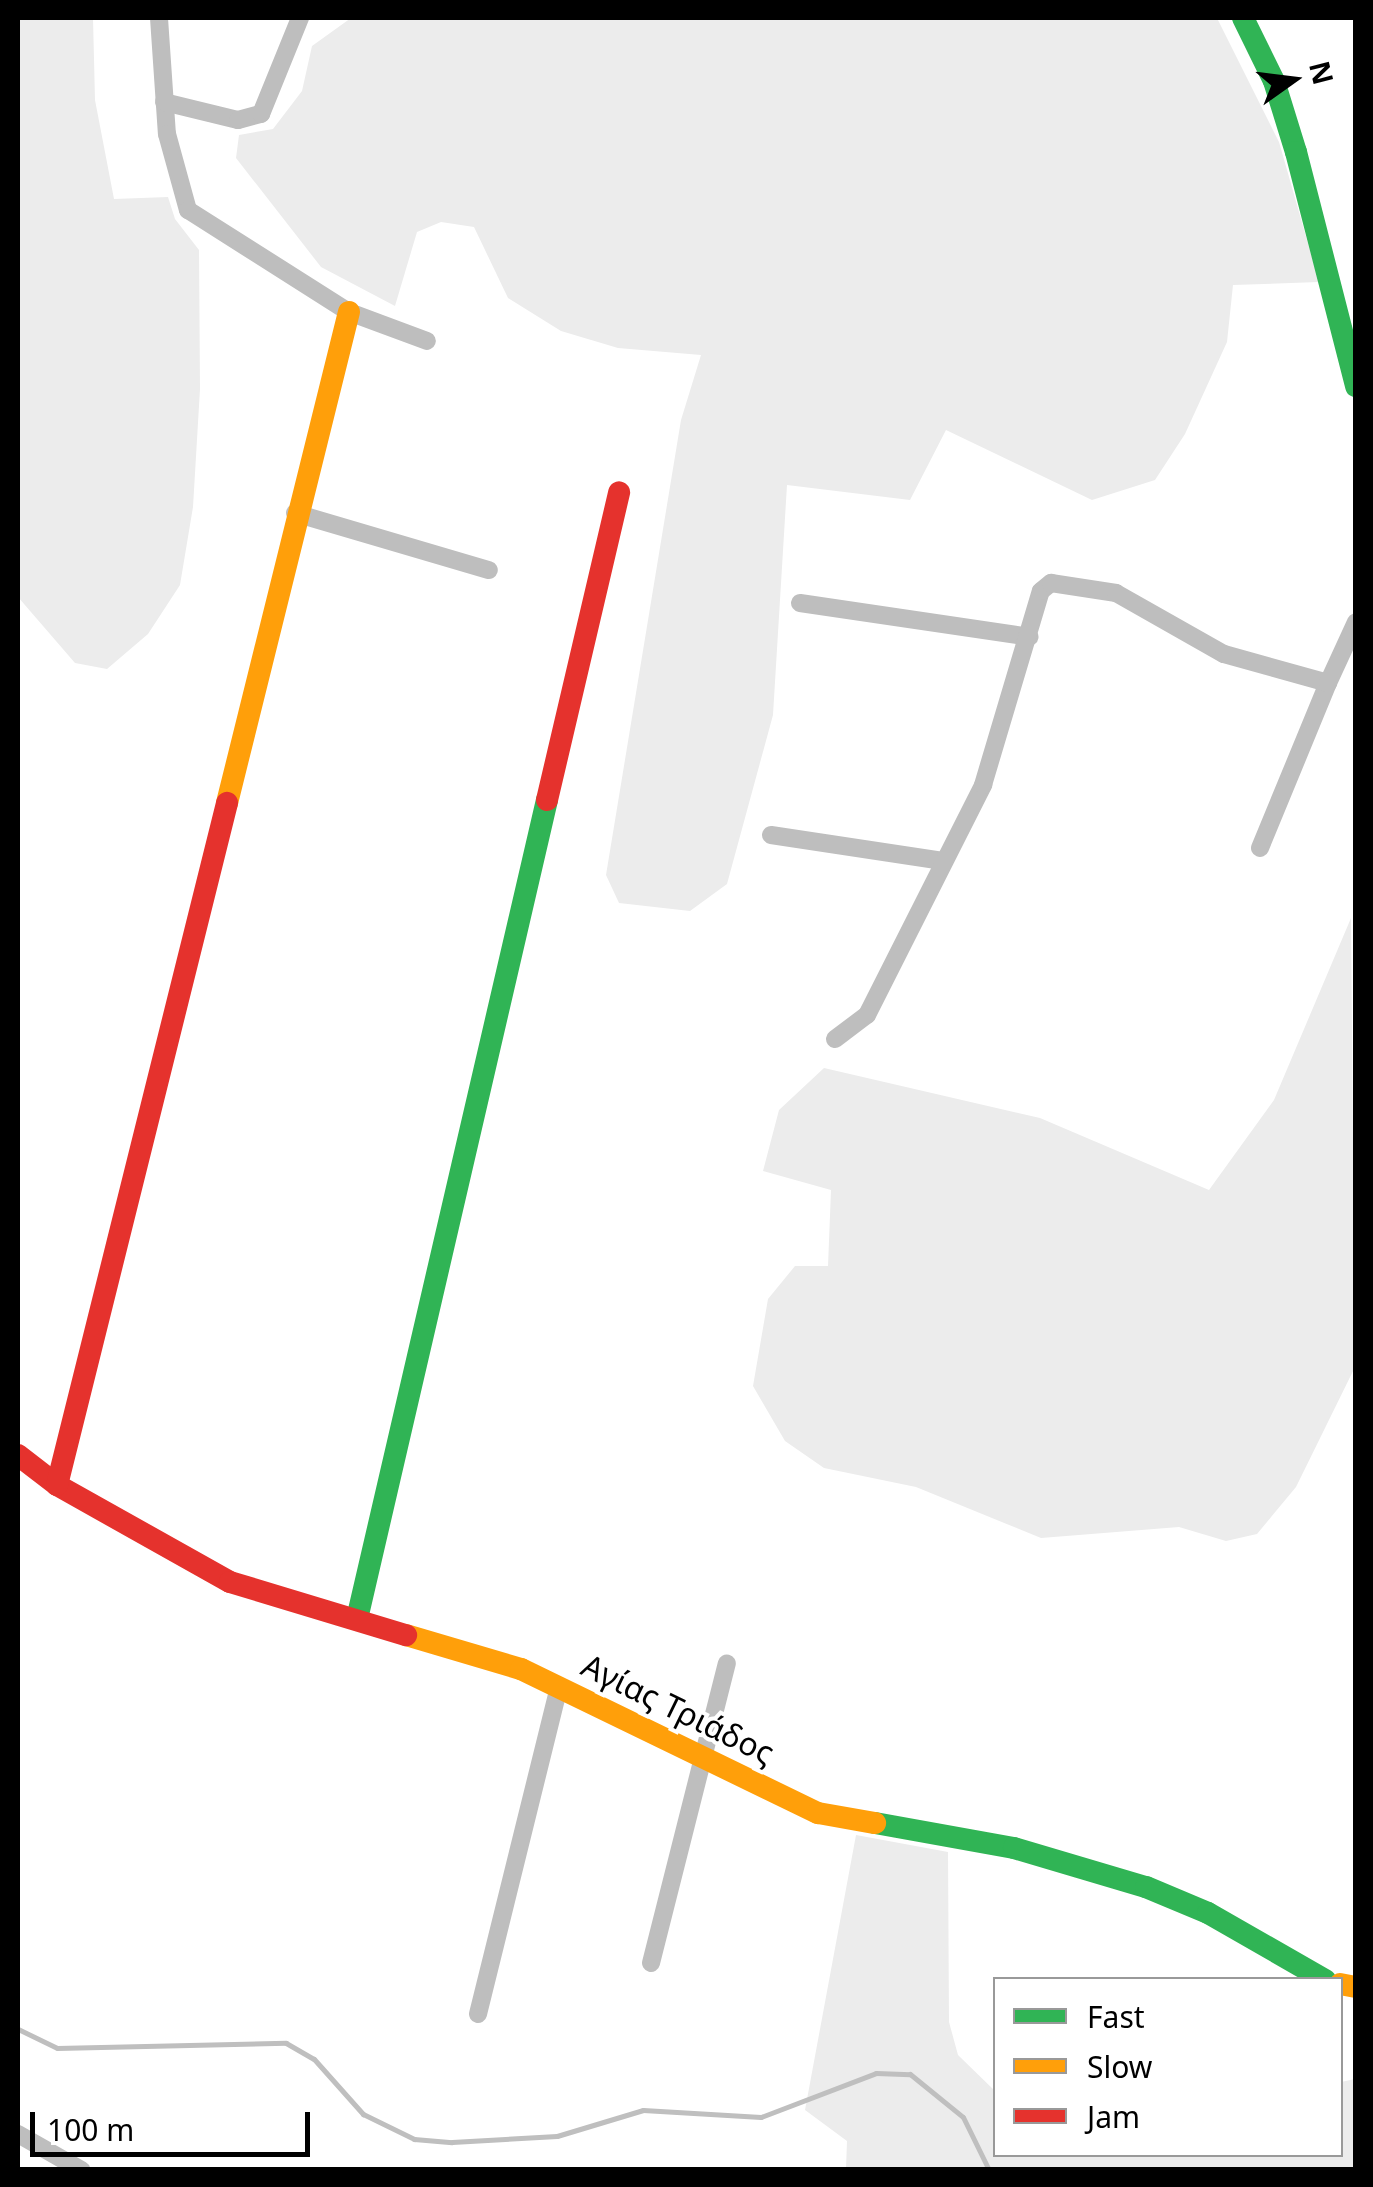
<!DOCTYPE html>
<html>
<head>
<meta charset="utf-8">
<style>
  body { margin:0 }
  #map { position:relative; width:1373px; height:2187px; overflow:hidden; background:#fff; font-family:"Noto Sans",sans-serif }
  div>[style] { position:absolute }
  .green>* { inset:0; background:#ececec }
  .stream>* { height:5px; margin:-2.5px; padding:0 2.5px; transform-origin:2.5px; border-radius:2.5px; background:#bfbfbf }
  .street>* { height:18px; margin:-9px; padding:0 9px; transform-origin:9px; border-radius:9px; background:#bebebe }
  .fast>* { height:22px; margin:-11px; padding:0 11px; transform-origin:11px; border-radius:11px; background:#30b455 }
  .slow>* { height:22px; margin:-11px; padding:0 11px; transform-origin:11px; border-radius:11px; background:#ff9f0a }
  .jam>* { height:22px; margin:-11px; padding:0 11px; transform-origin:11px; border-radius:11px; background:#e5322d }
  span { translate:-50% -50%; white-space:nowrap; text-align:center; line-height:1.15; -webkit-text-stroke:8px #fff; paint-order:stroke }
  .street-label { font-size:32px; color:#000 }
  .frame { position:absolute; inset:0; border:20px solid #000; pointer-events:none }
  .legend { position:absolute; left:993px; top:1977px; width:350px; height:180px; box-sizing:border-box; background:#fff; border:2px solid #999; margin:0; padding:12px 18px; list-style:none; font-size:30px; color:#000 }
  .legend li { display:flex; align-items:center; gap:20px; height:50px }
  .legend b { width:50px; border:2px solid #999 }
  .north { position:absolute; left:1243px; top:30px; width:100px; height:100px; -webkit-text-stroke:8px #fff; paint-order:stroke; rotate:76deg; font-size:28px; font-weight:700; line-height:40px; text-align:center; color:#000 }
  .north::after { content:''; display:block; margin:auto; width:35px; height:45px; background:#000; clip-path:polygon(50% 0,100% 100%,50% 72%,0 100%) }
  .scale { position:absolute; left:30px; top:2112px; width:280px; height:45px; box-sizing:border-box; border:5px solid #000; border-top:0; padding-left:12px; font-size:30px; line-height:35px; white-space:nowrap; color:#000; -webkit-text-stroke:8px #fff; paint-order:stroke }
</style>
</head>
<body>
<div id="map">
  <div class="green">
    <div style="clip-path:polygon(18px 18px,93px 18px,95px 100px,114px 199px,168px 197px,175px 219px,199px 250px,200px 389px,193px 507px,180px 585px,148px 634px,107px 669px,75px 663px,18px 597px)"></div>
    <div style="clip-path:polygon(351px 18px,1217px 18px,1279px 142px,1319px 282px,1233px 285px,1227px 342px,1185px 434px,1155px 480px,1092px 500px,946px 430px,910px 500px,787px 485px,773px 715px,727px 884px,690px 911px,619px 903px,606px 875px,681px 420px,701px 355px,618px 348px,561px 331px,508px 298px,474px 227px,441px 222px,417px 232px,395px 306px,321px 267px,236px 158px,239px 135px,273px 129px,302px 91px,312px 46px)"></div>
    <div style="clip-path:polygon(1351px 918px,1355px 1367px,1296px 1487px,1257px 1534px,1226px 1541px,1179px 1527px,1041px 1538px,916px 1487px,824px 1468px,785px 1441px,753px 1386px,768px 1299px,795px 1266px,828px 1266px,831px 1190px,763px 1171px,779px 1110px,824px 1068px,1040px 1118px,1209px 1190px,1274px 1100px)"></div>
    <div style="clip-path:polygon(856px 1835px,948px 1852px,949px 2022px,958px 2055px,995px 2091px,996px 2154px,1340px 2154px,1341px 2082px,1355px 2079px,1355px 2169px,846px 2169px,847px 2141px,805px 2110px)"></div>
  </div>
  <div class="stream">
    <div style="left:18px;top:2029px;width:43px;rotate:26deg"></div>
    <div style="left:57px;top:2048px;width:229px;rotate:-1.3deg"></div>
    <div style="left:286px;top:2043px;width:32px;rotate:30deg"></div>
    <div style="left:314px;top:2059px;width:74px;rotate:48.3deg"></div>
    <div style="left:363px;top:2114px;width:57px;rotate:26.1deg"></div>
    <div style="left:414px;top:2139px;width:38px;rotate:5deg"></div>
    <div style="left:452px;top:2142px;width:105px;rotate:-3.3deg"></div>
    <div style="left:557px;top:2136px;width:90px;rotate:-16.8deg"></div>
    <div style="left:643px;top:2110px;width:118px;rotate:3.4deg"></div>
    <div style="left:761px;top:2117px;width:123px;rotate:-20.9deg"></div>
    <div style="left:876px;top:2073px;width:34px;rotate:2deg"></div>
    <div style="left:910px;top:2074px;width:68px;rotate:39.1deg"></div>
    <div style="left:963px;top:2117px;width:59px;rotate:63.9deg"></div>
    <div style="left:1189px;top:2170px;width:9px"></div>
  </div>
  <div class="street">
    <div style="left:159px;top:18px;width:116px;rotate:86.1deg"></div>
    <div style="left:167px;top:134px;width:79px;rotate:74.6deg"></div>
    <div style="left:188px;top:210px;width:191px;rotate:32.4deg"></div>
    <div style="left:349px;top:312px;width:83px;rotate:20.4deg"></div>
    <div style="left:164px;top:102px;width:76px;rotate:13.7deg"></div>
    <div style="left:238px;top:120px;width:24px;rotate:-15deg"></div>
    <div style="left:261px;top:114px;width:104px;rotate:-67.9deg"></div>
    <div style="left:295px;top:513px;width:202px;rotate:16.4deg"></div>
    <div style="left:800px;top:603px;width:232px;rotate:8.4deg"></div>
    <div style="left:771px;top:835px;width:174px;rotate:8.6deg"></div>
    <div style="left:1260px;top:848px;width:178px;rotate:-67.6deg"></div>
    <div style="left:835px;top:1039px;width:40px;rotate:-37deg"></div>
    <div style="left:867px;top:1015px;width:258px;rotate:-63.2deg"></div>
    <div style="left:983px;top:785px;width:202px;rotate:-73.4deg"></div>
    <div style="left:1041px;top:591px;width:13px;rotate:-39deg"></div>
    <div style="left:1051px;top:583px;width:66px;rotate:8.7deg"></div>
    <div style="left:1116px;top:593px;width:124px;rotate:29.5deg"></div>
    <div style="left:1224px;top:654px;width:108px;rotate:15.6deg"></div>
    <div style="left:1328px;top:683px;width:67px;rotate:-65.3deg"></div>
    <div style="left:651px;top:1963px;width:309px;rotate:-75.8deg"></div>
    <div style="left:478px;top:2014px;width:338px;rotate:-76.1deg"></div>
    <div style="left:18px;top:2134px;width:73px;rotate:29.7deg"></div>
  </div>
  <div class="fast">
    <div style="left:1243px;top:18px;width:70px;rotate:63.8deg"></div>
    <div style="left:1274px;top:81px;width:74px;rotate:72.8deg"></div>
    <div style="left:1296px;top:152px;width:242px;rotate:75.6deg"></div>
    <div style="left:357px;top:1619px;width:841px;rotate:-76.94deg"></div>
    <div style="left:875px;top:1823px;width:141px;rotate:10.2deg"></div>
    <div style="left:1014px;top:1848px;width:138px;rotate:16.5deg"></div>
    <div style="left:1146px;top:1887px;width:67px;rotate:22.8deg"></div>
    <div style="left:1208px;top:1913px;width:135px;rotate:29.8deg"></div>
  </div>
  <div class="slow">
    <div style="left:227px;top:803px;width:506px;rotate:-76.05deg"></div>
    <div style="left:406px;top:1635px;width:120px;rotate:16.5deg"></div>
    <div style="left:521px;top:1669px;width:330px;rotate:25.9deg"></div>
    <div style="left:818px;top:1813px;width:58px;rotate:10deg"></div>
    <div style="left:1340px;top:1984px;width:16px;rotate:11deg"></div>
  </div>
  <div class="jam">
    <div style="left:547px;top:800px;width:316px;rotate:-76.8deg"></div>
    <div style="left:18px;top:1455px;width:49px;rotate:37.6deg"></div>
    <div style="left:57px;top:1485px;width:198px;rotate:29.3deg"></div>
    <div style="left:230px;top:1582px;width:184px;rotate:16.8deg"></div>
    <div style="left:57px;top:1485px;width:703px;rotate:-76deg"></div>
  </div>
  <div class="street-label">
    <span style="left:678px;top:1709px;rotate:26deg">Αγίας Τριάδος</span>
  </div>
  <div class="frame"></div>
  <ul class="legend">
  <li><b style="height:12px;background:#30b455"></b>Fast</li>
  <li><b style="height:12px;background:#ff9f0a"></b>Slow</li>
  <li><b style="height:12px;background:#e5322d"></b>Jam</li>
  </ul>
  <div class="north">N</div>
  <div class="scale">100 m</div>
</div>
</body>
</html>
